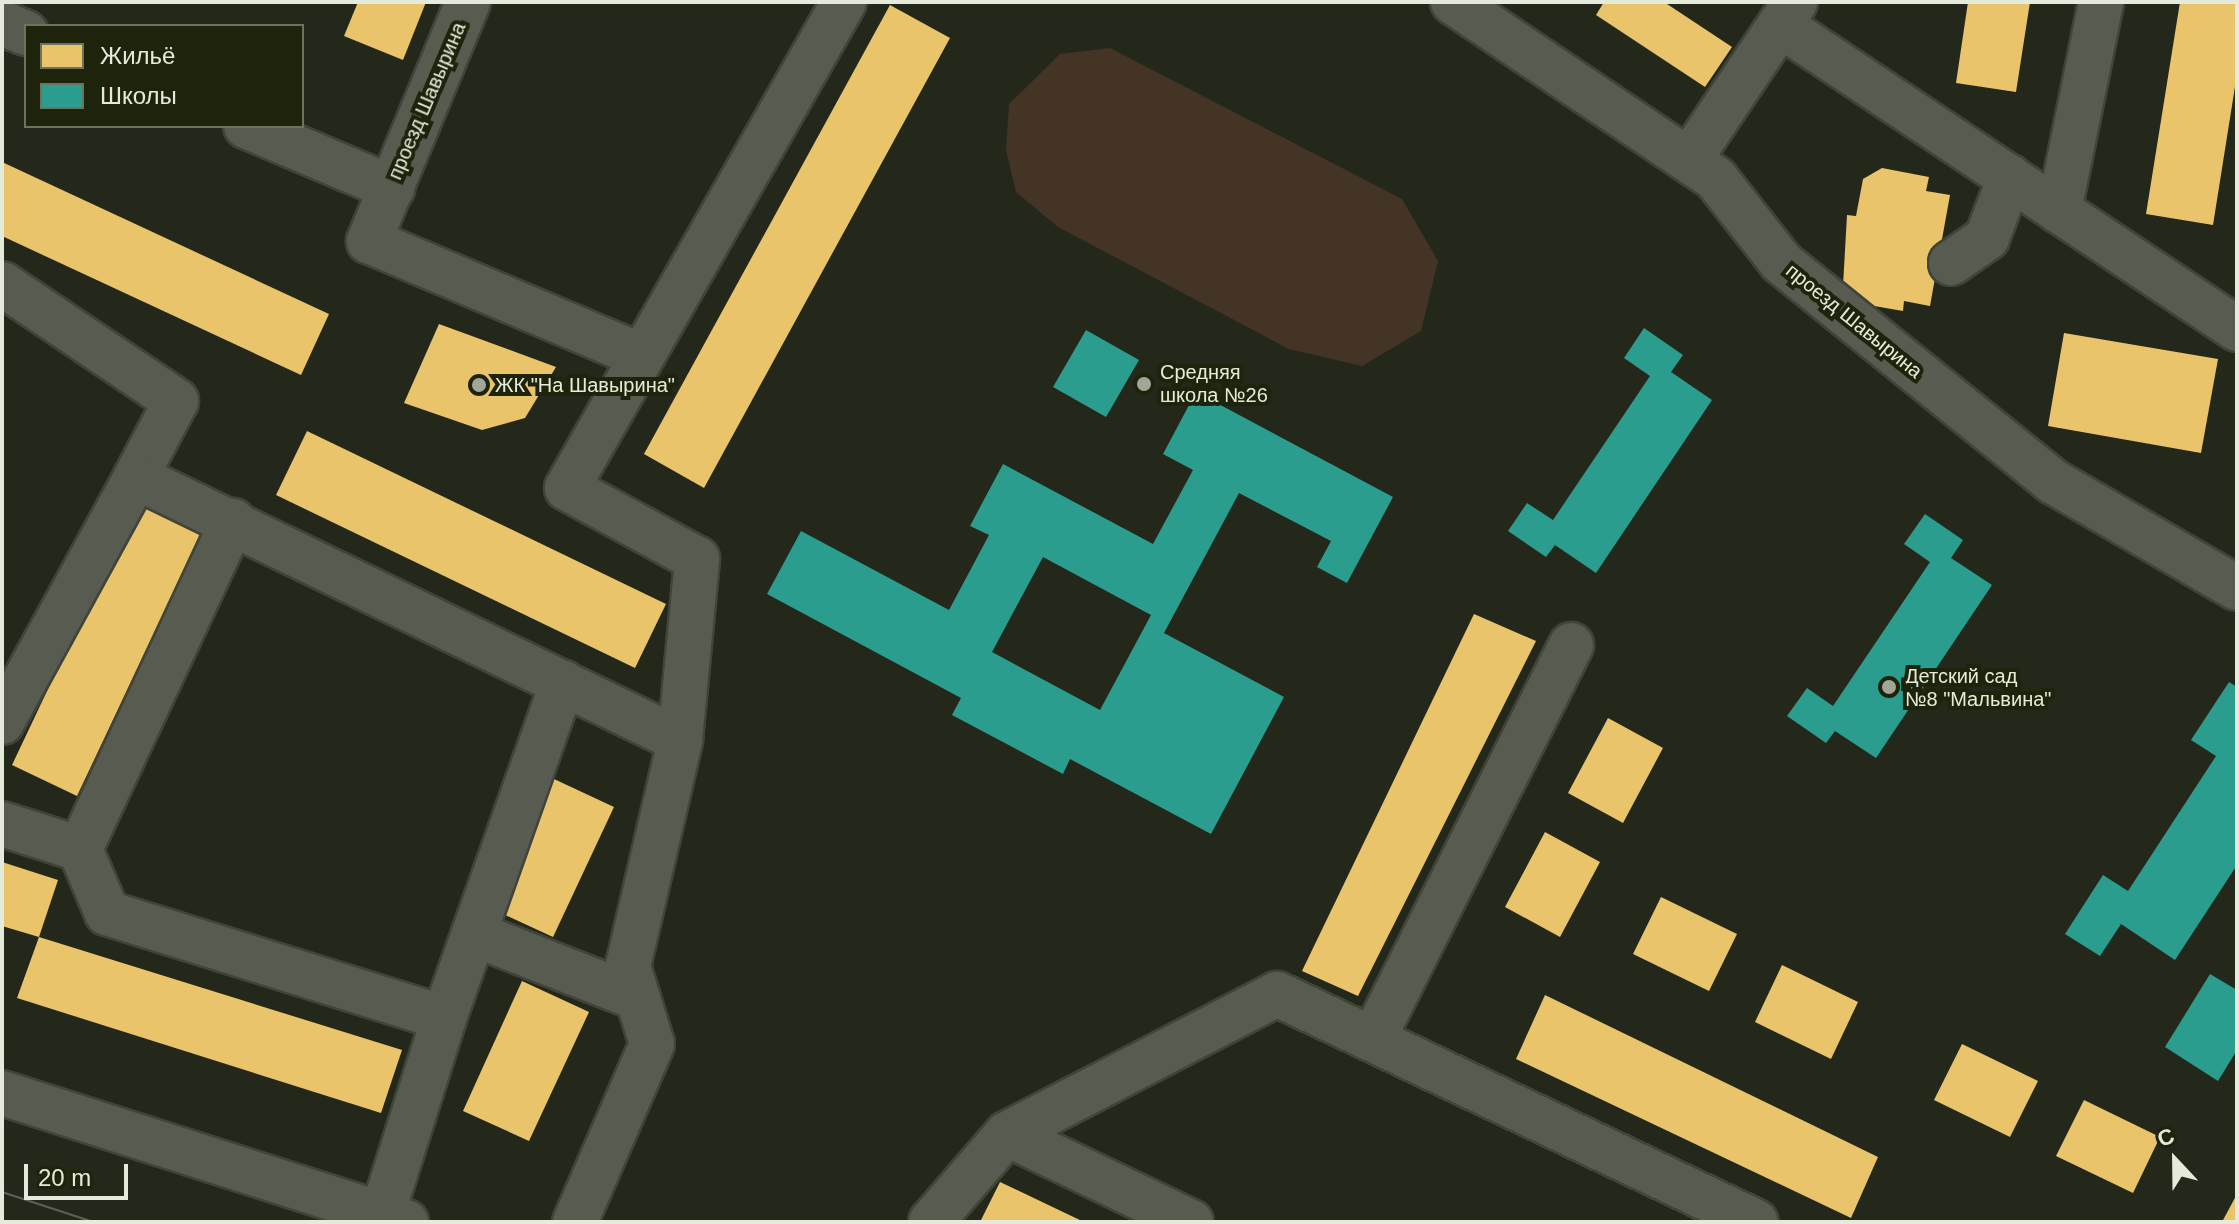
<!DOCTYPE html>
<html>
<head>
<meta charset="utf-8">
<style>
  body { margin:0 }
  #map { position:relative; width:2239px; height:1224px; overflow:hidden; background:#24281b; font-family:Arial,sans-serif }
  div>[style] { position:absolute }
  .green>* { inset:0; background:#433425 }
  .homes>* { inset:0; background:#e9c46a }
  .schools>* { inset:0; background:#2a9d8f }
  .roads { filter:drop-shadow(2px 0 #404439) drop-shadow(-2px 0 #404439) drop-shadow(0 2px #404439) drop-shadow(0 -2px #404439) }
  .minor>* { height:44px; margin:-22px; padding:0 22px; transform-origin:22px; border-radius:22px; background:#575b50 }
  .tram>* { height:2px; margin:-1px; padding:0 1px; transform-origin:1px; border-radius:1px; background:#5b5f56 }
  .dots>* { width:22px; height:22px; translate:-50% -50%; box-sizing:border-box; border:4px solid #1d240b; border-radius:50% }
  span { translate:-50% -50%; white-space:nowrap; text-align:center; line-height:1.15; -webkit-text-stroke:8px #1d240b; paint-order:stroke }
  .street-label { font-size:20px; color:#e5ebdb }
  .poi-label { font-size:20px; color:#e5ebdb }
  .left { translate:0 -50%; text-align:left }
  .frame { position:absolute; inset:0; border:4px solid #e5ebdb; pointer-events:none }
  .legend { position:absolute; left:24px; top:24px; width:280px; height:104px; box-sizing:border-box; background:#1d240b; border:2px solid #6d745e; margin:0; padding:10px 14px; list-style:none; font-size:24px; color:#e5ebdb }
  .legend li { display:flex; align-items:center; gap:16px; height:40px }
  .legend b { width:40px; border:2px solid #6d745e }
  .north { position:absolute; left:2135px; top:1120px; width:80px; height:80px; -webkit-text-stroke:6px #1d240b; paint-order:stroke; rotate:338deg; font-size:22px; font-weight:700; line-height:32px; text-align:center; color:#e5ebdb }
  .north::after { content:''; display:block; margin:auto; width:28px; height:36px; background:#e5ebdb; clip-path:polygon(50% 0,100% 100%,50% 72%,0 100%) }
  .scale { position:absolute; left:24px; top:1164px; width:104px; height:36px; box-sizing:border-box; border:4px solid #e5ebdb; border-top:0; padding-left:10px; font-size:24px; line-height:28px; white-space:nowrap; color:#e5ebdb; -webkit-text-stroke:6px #1d240b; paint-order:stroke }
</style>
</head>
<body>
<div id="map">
  <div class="green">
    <div style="clip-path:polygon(1110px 48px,1402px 199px,1438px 261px,1421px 331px,1362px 366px,1289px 349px,1058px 227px,1016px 192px,1006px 150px,1009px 104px,1060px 54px)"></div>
  </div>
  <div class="homes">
    <div style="clip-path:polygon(358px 2px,426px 2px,403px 60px,344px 36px)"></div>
    <div style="clip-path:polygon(1604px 2px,1664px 2px,1732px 47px,1705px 87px,1596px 15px)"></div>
    <div style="clip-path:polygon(1968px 2px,2030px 2px,2016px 92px,1956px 83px)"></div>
    <div style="clip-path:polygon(2180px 2px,2237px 2px,2237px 74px,2213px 225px,2146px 214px)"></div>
    <div style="clip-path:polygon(890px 5px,950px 38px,704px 488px,644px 454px)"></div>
    <div style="clip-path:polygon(2px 162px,329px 314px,301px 375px,2px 236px)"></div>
    <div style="clip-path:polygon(1882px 168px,1929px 177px,1926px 191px,1950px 195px,1930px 306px,1904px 301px,1903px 311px,1857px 303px,1843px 286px,1847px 215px,1856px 216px,1863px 179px)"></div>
    <div style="clip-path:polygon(439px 324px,556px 367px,525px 418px,482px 430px,404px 403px)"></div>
    <div style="clip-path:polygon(2064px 333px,2218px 359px,2201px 453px,2048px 426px)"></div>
    <div style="clip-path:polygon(307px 431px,666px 604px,635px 668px,276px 495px)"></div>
    <div style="clip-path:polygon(138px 499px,203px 530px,77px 796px,12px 765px)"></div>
    <div style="clip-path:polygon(1474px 614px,1536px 641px,1358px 996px,1302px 971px)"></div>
    <div style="clip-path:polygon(1608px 718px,1663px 748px,1623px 823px,1568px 793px)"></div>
    <div style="clip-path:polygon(554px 779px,614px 807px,553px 937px,492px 909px)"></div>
    <div style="clip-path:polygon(1545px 832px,1600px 862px,1560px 937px,1505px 907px)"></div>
    <div style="clip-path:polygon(2px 862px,58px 880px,39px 937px,2px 926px)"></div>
    <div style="clip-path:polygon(1661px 897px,1737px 934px,1709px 991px,1633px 954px)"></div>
    <div style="clip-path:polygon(39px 937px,402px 1050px,381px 1113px,17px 998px)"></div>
    <div style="clip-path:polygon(1782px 965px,1858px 1002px,1831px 1059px,1755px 1022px)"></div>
    <div style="clip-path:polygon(522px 981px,589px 1012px,529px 1141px,463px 1111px)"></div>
    <div style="clip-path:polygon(1545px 995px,1878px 1157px,1851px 1218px,1516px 1059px)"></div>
    <div style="clip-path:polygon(1962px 1044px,2038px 1081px,2010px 1137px,1934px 1100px)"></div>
    <div style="clip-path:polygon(2084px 1100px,2160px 1137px,2133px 1193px,2056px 1156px)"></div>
    <div style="clip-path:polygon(1000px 1182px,1084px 1222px,980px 1222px)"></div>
    <div style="clip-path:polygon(2237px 1194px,2237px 1222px,2222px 1222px)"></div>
  </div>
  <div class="schools">
    <div style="clip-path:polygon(1644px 328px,1683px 355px,1671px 372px,1712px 400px,1596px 573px,1555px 545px,1546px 557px,1508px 531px,1527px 503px,1553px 520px,1650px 376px,1624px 358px)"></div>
    <div style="clip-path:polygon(1086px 330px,1139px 360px,1106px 417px,1053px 387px)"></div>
    <div style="clip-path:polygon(evenodd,1196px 392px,1393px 497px,1347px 583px,1317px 567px,1331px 541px,1239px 493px,1164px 633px,1284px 697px,1211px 834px,1070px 759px,1063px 774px,952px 715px,961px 698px,767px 594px,801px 531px,949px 610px,989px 535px,970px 526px,1003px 464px,1153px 544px,1193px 470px,1163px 454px,1196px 392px,1043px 557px,1151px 615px,1100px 710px,992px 652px,1043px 557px)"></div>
    <div style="clip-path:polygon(1925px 514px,1963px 540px,1951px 558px,1992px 585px,1876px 758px,1835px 731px,1826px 743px,1787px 716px,1807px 688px,1833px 706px,1930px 562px,1904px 544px)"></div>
    <div style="clip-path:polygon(2229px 682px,2237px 687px,2237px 865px,2175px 960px,2121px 924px,2100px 956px,2065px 934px,2103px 875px,2128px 891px,2216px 756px,2191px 740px)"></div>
    <div style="clip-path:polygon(2210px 974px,2237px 990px,2237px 1050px,2218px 1081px,2165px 1047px)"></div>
  </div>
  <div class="roads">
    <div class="minor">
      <div style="left:468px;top:2px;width:259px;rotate:112.5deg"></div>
      <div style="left:369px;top:241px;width:295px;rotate:22.9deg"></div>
      <div style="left:1453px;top:2px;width:317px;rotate:33.9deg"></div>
      <div style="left:1716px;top:179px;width:105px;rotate:51.9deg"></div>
      <div style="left:1781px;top:262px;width:351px;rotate:38.9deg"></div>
      <div style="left:2054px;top:482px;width:211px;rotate:30.1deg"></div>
      <div style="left:2px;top:23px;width:26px;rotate:23deg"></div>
      <div style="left:1780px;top:25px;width:549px;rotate:33.63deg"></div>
      <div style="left:246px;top:126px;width:159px;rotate:23deg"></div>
      <div style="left:1689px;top:160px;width:190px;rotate:-56.1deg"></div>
      <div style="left:2059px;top:211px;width:213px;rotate:-78.6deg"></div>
      <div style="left:1951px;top:263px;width:44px;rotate:-34.8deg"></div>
      <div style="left:1987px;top:238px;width:65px;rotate:-69.3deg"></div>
      <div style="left:2px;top:284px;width:210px;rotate:33.9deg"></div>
      <div style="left:176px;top:401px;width:86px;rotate:117.8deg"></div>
      <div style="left:136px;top:477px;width:604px;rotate:25.8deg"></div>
      <div style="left:2px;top:722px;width:279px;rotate:-61.3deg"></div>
      <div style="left:2px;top:824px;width:82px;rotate:17.8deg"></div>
      <div style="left:80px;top:849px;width:69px;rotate:67.1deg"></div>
      <div style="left:107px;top:913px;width:353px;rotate:17.3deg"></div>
      <div style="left:444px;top:1018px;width:207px;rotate:107.5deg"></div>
      <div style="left:80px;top:849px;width:362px;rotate:-65deg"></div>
      <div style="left:474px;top:934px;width:176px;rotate:21.3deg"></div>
      <div style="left:444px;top:1018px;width:356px;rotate:-70.5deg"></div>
      <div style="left:1373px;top:1039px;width:441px;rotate:-63.3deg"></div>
      <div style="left:2px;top:1093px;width:424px;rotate:17.7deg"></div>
      <div style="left:1007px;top:1134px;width:304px;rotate:-27.4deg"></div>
      <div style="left:1277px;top:994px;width:530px;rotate:25.45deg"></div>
      <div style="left:575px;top:1222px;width:194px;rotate:-66.6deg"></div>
      <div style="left:652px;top:1044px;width:82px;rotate:-107.1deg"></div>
      <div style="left:628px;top:966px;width:232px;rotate:-77deg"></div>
      <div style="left:680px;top:740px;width:182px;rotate:-84.6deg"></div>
      <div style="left:697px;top:559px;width:148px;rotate:-151.4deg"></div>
      <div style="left:567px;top:488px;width:559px;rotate:-60.32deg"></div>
      <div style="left:931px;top:1222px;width:116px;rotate:-49.2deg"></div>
      <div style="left:1007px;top:1134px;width:204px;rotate:25.6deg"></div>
    </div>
  </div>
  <div class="tram">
    <div style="left:2px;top:1192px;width:96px;rotate:18.2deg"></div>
  </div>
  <div class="dots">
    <div style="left:1144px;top:384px;background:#a1a798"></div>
    <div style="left:479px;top:385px;background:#a1a798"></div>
    <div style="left:1889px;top:687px;background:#a1a798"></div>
  </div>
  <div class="street-label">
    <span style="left:427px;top:101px;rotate:-67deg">проезд Шавырина</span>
    <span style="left:1854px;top:321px;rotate:39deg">проезд Шавырина</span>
  </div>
  <div class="poi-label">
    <span class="left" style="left:1160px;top:384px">Средняя<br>школа №26</span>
    <span class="left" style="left:495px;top:385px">ЖК "На Шавырина"</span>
    <span class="left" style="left:1905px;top:688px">Детский сад<br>№8 "Мальвина"</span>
  </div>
  <div class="frame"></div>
  <ul class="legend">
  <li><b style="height:22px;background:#e9c46a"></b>Жильё</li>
  <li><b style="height:22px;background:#2a9d8f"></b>Школы</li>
  </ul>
  <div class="north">С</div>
  <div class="scale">20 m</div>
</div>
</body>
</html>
